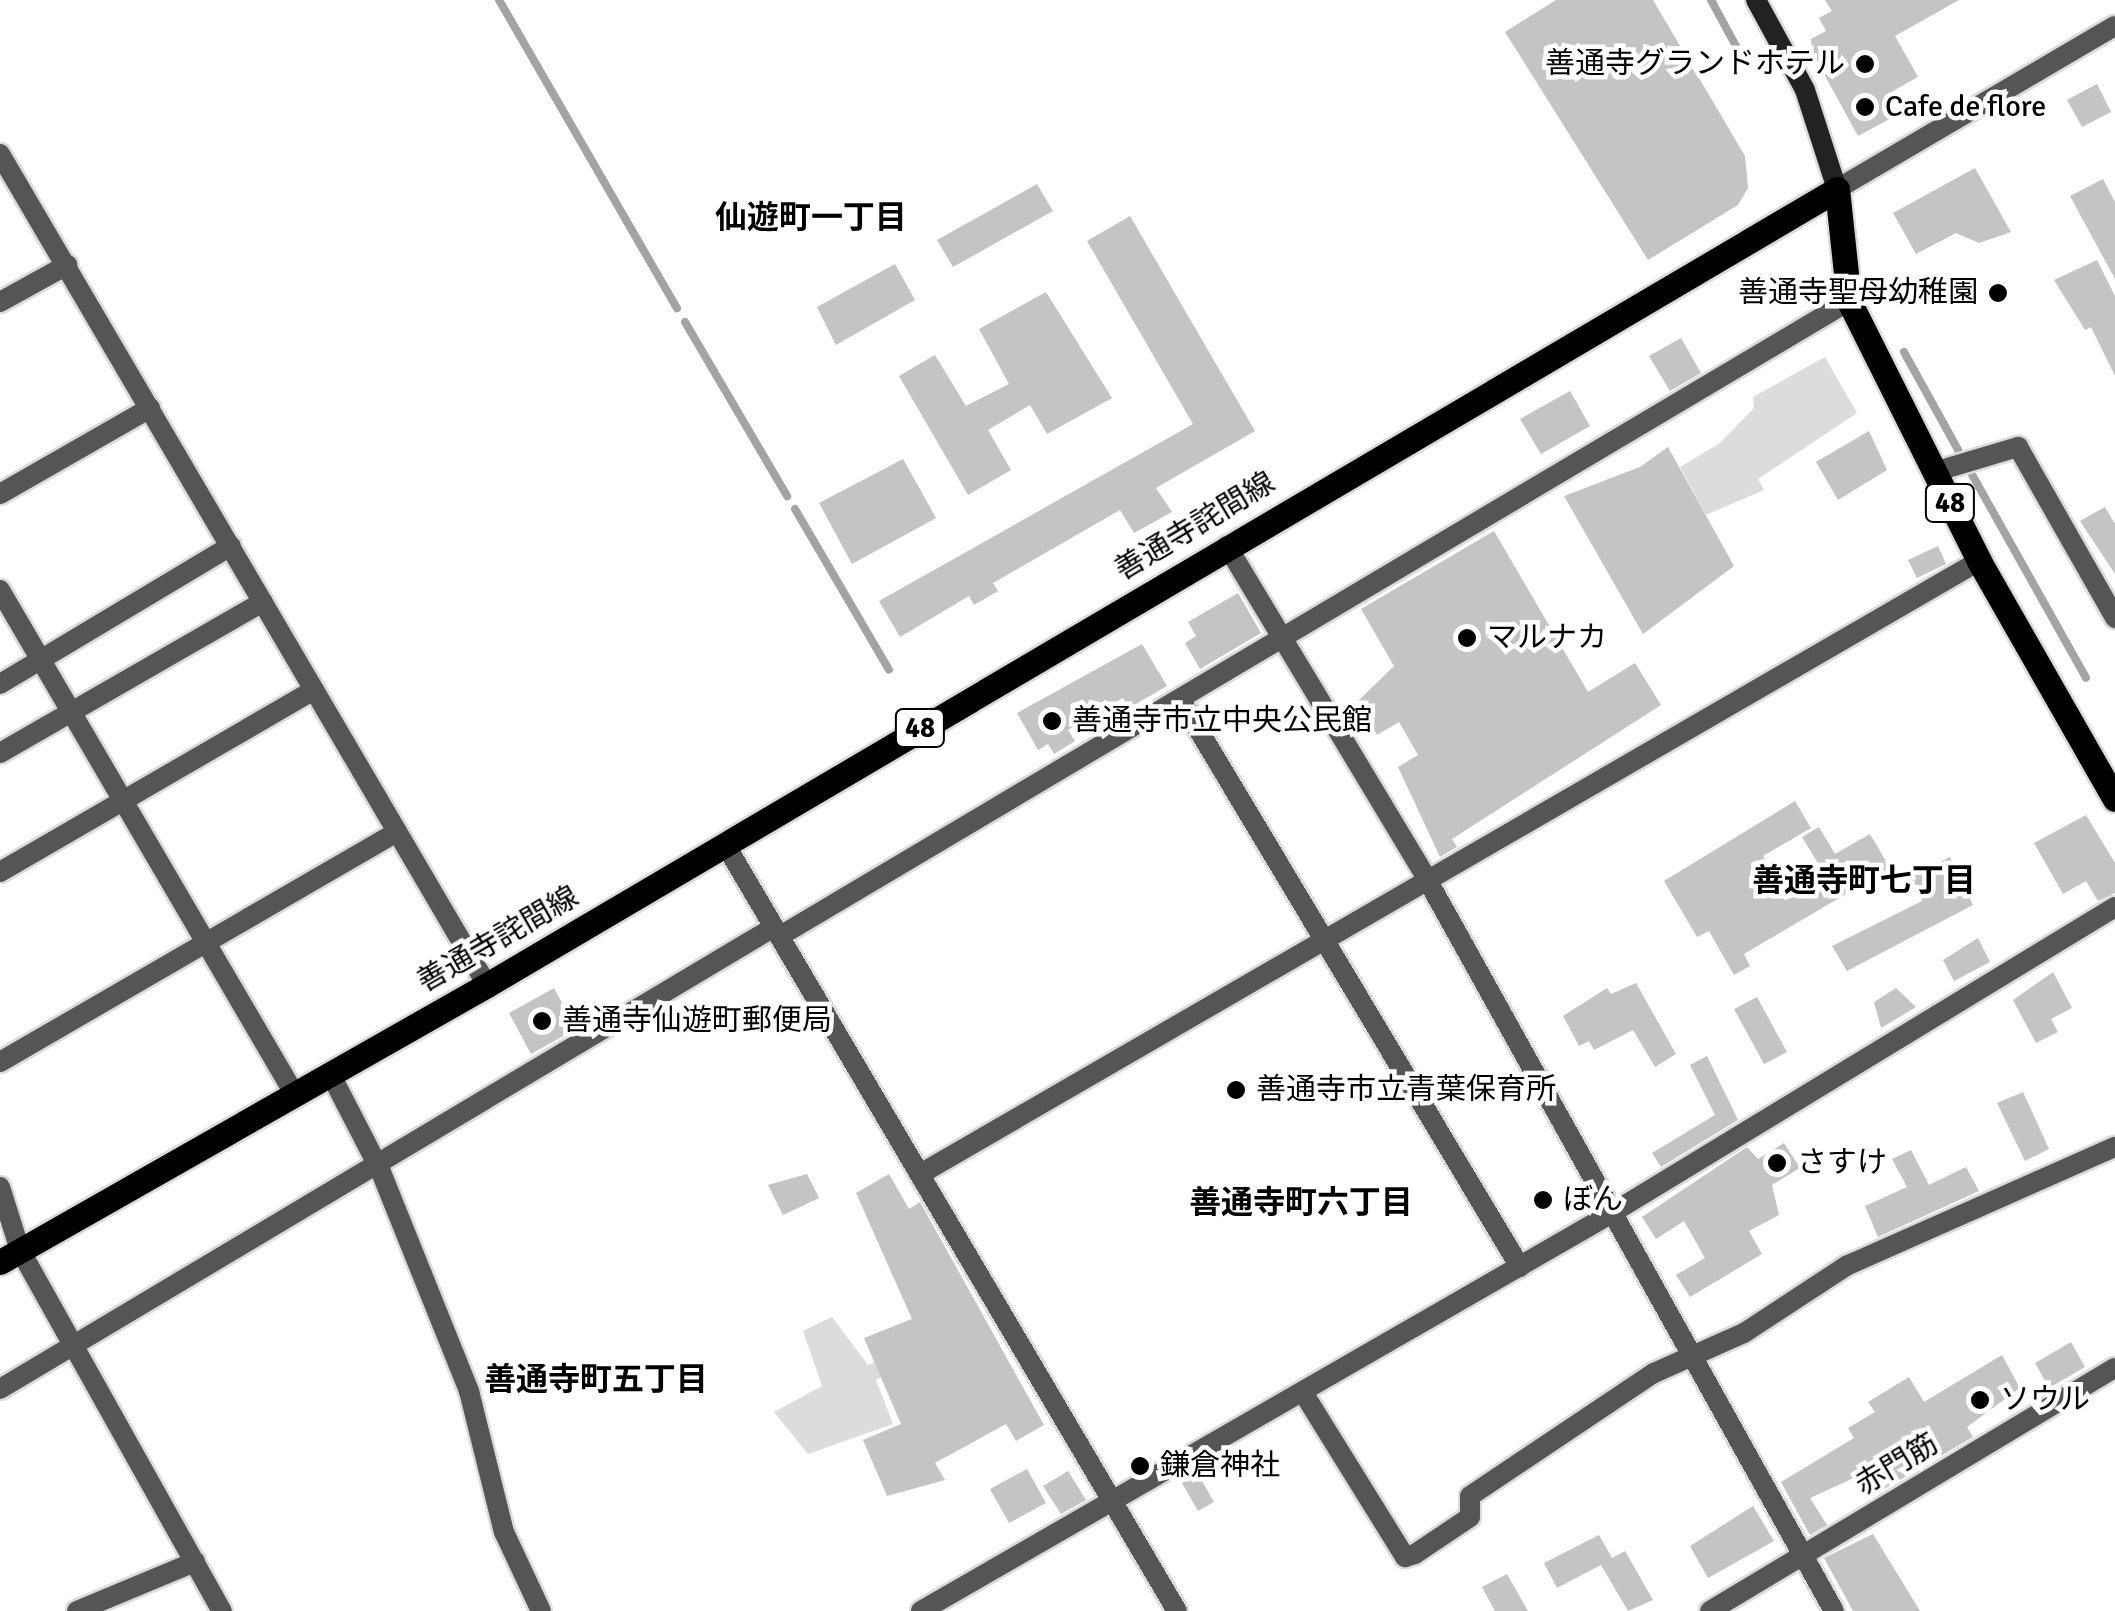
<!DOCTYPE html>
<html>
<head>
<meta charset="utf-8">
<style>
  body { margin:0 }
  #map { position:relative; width:2115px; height:1611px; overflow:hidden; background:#fff; font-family:Signika,"Noto Sans JP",sans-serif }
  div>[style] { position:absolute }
  .green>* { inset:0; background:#dcdcdc }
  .stream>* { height:8px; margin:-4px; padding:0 4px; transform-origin:4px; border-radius:4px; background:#a3a3a3 }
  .building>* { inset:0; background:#c4c4c4 }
  .roads { filter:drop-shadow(2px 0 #dbdbdb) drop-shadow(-2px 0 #dbdbdb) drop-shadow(0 2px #dbdbdb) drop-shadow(0 -2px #dbdbdb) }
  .minor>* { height:20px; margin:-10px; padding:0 10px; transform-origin:10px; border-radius:10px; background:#555 }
  .tertiary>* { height:20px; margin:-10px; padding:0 10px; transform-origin:10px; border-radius:10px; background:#555 }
  .secondary>* { height:20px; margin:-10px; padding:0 10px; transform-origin:10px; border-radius:10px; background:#222 }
  .primary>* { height:25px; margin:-12.5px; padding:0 12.5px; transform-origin:12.5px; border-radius:12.5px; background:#000 }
  .dots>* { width:28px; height:28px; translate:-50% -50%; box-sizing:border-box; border:5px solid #fff; border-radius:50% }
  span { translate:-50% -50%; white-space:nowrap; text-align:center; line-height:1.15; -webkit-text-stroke:9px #fff; paint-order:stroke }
  .shield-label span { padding:2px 8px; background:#fff; border:2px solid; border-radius:8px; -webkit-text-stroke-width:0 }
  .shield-label { font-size:28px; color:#000; font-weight:700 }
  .poi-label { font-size:30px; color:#000 }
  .right { translate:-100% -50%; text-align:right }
  .left { translate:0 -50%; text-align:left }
  .street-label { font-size:30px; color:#000 }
  .neighbourhood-label { font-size:32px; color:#000; font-weight:700 }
</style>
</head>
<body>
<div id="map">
  <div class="green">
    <div style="clip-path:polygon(1825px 357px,1857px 413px,1758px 479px,1764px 490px,1706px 515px,1680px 467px,1720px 443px,1754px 408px,1753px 397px)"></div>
    <div style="clip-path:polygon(832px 1317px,868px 1365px,919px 1343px,905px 1365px,876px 1380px,893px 1424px,808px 1454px,774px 1412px,822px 1386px,803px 1331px)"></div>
  </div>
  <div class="stream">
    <div style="left:499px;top:0;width:356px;rotate:60deg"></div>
    <div style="left:1711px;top:0;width:65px;rotate:61.5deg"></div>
    <div style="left:685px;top:322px;width:202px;rotate:59.6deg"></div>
    <div style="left:1904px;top:352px;width:112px;rotate:61.1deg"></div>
    <div style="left:1970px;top:471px;width:237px;rotate:60.7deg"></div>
    <div style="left:795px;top:509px;width:186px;rotate:59.7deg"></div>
  </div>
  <div class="building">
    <div style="clip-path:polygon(1556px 0,1653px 0,1745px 156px,1748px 188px,1738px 205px,1648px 260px,1505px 32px)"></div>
    <div style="clip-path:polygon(1825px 0,1959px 0,1895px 36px,1918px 77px,1884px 96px,1895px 116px,1858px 136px,1812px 52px,1811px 39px,1826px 31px,1819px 18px,1832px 11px)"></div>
    <div style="clip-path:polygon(2097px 84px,2111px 112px,2082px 127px,2067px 100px)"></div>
    <div style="clip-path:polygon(1975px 168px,2011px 232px,1979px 243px,1956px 233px,1916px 254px,1893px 213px)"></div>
    <div style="clip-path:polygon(2103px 179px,2115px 202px,2115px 279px,2070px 196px)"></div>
    <div style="clip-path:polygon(1037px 184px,1053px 211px,953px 267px,937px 240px)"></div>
    <div style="clip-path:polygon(1130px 216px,1255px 431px,1156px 488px,1172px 512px,1134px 533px,1120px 510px,993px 583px,998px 591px,974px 605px,969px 596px,900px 637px,879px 601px,1193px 424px,1087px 241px)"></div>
    <div style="clip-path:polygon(2097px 260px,2115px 296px,2115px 376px,2091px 327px,2085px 330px,2054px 280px)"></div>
    <div style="clip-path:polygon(895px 264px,915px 300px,836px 345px,817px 307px)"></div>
    <div style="clip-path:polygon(1046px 292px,1112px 398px,1047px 434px,1030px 405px,988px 430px,1011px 470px,968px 495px,899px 376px,935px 355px,966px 406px,1009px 384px,979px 329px)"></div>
    <div style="clip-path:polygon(1681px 338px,1701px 373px,1670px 391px,1649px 356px)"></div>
    <div style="clip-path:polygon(1570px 391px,1590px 426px,1541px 454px,1520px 419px)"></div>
    <div style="clip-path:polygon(1869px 431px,1887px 470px,1838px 500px,1816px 462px)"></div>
    <div style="clip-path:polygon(1668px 447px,1734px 566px,1643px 634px,1564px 496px,1640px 467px)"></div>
    <div style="clip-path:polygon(903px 459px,936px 518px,852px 564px,819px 503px)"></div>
    <div style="clip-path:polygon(2105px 507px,2115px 524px,2115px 574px,2080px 521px)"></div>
    <div style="clip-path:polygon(1494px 531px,1588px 692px,1635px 663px,1661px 705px,1452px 839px,1457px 847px,1440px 857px,1398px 767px,1418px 755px,1399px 722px,1377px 735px,1357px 702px,1394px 666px,1361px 609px)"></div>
    <div style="clip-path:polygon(1938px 546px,1946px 564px,1917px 578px,1908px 560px)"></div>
    <div style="clip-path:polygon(1238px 593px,1261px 633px,1200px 669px,1185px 643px,1196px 636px,1188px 622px)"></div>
    <div style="clip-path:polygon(1142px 644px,1167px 686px,1129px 708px,1123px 698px,1068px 730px,1075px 741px,1054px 754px,1048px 744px,1038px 750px,1017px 713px)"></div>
    <div style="clip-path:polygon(1795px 801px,1811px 828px,1763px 856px,1789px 899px,1827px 878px,1802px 837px,1819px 827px,1835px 854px,1870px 834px,1890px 868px,1744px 954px,1750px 966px,1734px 975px,1709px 931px,1697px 937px,1664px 881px)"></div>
    <div style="clip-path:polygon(2086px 815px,2115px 863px,2115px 893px,2098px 901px,2086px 881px,2063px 894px,2034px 843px)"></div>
    <div style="clip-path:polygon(1950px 857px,1973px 905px,1847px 971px,1832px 946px,1922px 901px,1910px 877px)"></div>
    <div style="clip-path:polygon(1978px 938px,1990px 962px,1954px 981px,1943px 960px)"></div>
    <div style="clip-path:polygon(2053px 972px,2072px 1008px,2051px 1019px,2058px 1032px,2036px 1043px,2013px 1000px)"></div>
    <div style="clip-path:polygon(1636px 983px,1676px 1054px,1655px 1067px,1633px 1030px,1594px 1050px,1589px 1041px,1579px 1046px,1563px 1016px,1607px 988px,1611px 994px)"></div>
    <div style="clip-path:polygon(554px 988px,576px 1029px,531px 1054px,509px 1013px)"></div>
    <div style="clip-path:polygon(1896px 988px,1916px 1007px,1881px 1028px,1874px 1002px)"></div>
    <div style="clip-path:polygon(1757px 997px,1787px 1052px,1764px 1064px,1734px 1009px)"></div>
    <div style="clip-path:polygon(1707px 1056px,1738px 1120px,1661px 1167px,1652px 1153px,1715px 1115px,1690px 1065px)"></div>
    <div style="clip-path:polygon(2023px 1092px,2049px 1149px,2025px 1161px,1997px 1103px)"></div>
    <div style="clip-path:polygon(1784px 1143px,1800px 1168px,1772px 1185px,1779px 1215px,1749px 1231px,1762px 1254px,1690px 1297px,1676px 1275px,1705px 1258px,1684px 1221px,1656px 1239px,1642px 1217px,1747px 1147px,1758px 1159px)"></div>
    <div style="clip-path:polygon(1911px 1150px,1929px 1185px,1966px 1167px,1979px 1191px,1878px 1237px,1865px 1206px,1907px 1187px,1892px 1159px)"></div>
    <div style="clip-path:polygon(807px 1174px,819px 1198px,783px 1215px,768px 1185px)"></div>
    <div style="clip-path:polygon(889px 1174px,909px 1209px,920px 1202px,1044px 1425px,1016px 1441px,1006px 1424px,935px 1463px,945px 1480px,887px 1496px,863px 1440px,901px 1424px,864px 1338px,912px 1319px,856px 1193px)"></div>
    <div style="clip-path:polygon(2071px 1342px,2085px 1367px,2049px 1388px,2035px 1363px)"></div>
    <div style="clip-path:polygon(2002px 1355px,2020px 1388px,1967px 1427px,1973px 1437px,1881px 1491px,1869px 1471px,1810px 1498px,1827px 1525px,1810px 1535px,1781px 1482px,1854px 1438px,1848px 1428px,1875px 1412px,1868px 1402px,1909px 1377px,1924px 1402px)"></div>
    <div style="clip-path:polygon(1027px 1469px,1046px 1503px,1009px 1523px,990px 1489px)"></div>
    <div style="clip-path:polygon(1068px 1471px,1086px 1500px,1061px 1514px,1043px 1486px)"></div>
    <div style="clip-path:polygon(1198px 1474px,1214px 1502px,1198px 1511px,1182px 1483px)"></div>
    <div style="clip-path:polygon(1753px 1506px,1774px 1541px,1708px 1578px,1690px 1546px)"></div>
    <div style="clip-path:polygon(1873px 1534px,1920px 1611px,1853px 1611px,1824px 1558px)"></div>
    <div style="clip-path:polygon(1599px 1535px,1612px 1558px,1625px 1551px,1653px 1600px,1628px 1611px,1601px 1565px,1557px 1588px,1544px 1563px)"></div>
    <div style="clip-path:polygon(1507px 1574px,1528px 1611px,1495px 1611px,1482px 1587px)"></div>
  </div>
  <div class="roads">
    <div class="minor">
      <div style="left:0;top:154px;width:963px;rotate:59.63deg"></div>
      <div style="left:0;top:302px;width:77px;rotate:-28.9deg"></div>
      <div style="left:1934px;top:472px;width:88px;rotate:-16.6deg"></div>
      <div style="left:2018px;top:447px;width:197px;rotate:60.4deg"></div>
      <div style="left:0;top:494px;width:173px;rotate:-29.8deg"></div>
      <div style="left:1227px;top:546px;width:391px;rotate:59deg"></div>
      <div style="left:1428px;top:881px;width:835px;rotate:60.92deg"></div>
      <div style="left:0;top:590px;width:585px;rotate:59.71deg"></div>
      <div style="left:0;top:684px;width:269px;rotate:-30.9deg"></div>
      <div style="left:1180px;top:699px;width:662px;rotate:59.1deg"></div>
      <div style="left:0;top:753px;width:303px;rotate:-29.9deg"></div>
      <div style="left:725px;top:844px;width:890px;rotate:59.49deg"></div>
      <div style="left:0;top:872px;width:363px;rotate:-30.1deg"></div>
      <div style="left:780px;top:936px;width:1243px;rotate:-30.71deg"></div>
      <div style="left:0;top:1062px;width:459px;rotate:-30.1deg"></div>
      <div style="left:331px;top:1075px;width:109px;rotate:62.7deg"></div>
      <div style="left:381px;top:1172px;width:236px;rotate:68.1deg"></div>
      <div style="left:469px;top:1391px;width:145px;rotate:76.1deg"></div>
      <div style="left:504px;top:1532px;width:87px;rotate:64.9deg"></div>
      <div style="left:922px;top:1173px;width:1221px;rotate:-30.07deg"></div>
      <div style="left:20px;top:1250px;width:414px;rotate:60.8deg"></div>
      <div style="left:0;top:1389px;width:901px;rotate:-30.83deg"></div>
      <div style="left:1304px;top:1394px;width:192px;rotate:58.2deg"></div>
      <div style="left:1405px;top:1557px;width:10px;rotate:-17deg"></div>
      <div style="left:1415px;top:1554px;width:66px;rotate:-33.9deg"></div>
      <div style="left:1470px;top:1517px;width:21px;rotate:-90deg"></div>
      <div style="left:1470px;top:1496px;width:221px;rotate:-33.8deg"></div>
      <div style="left:1654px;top:1373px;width:98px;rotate:-24deg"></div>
      <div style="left:1744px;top:1333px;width:122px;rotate:-33.3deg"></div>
      <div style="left:1846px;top:1266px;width:294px;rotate:-23.9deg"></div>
      <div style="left:77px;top:1611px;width:128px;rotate:-22.6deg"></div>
      <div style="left:921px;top:1611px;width:797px;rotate:-29.94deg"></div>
      <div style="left:1612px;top:1213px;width:589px;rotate:-31.31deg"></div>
      <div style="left:1710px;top:1611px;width:472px;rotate:-31deg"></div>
    </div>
    <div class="tertiary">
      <div style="left:1837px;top:189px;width:322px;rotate:-30.4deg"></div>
      <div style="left:0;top:1187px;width:66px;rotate:72.4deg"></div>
    </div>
    <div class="secondary">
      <div style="left:1756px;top:0;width:102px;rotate:61.4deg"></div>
      <div style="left:1805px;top:90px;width:104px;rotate:72.1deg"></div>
    </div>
    <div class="primary">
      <div style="left:0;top:1262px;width:560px;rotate:-29.63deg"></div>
      <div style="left:487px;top:985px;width:1567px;rotate:-30.52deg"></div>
      <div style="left:1837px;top:189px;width:113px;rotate:83.9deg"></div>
      <div style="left:1849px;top:301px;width:291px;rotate:63.4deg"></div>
      <div style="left:1979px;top:561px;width:274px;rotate:60.3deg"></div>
    </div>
  </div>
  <div class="dots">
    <div style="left:1865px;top:64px;background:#000"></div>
    <div style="left:1865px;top:107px;background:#000"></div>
    <div style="left:1998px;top:293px;background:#000"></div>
    <div style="left:1467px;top:638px;background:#000"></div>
    <div style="left:1052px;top:721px;background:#000"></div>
    <div style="left:542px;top:1021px;background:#000"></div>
    <div style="left:1236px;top:1090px;background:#000"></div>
    <div style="left:1777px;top:1163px;background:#000"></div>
    <div style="left:1543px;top:1200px;background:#000"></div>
    <div style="left:1980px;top:1400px;background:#000"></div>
    <div style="left:1140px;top:1466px;background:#000"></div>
  </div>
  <div class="shield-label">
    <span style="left:1950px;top:503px">48</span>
    <span style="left:920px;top:728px">48</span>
  </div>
  <div class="poi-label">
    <span class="right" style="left:1845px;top:64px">善通寺グランドホテル</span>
    <span class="left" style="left:1885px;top:107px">Cafe de flore</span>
    <span class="right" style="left:1978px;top:293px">善通寺聖母幼稚園</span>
    <span class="left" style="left:1487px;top:638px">マルナカ</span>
    <span class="left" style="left:1072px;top:721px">善通寺市立中央公民館</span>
    <span class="left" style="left:562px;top:1021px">善通寺仙遊町郵便局</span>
    <span class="left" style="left:1256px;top:1090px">善通寺市立青葉保育所</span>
    <span class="left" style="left:1797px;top:1163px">さすけ</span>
    <span class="left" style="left:1563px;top:1200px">ぼん</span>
    <span class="left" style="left:2000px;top:1400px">ソウル</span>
    <span class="left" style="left:1160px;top:1466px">鎌倉神社</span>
  </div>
  <div class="street-label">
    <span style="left:1195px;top:527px;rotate:-31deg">善通寺詫間線</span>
    <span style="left:498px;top:940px;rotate:-30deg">善通寺詫間線</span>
    <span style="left:1897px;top:1465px;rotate:-31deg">赤門筋</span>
  </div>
  <div class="neighbourhood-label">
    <span style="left:811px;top:218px">仙遊町一丁目</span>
    <span style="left:1864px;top:881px">善通寺町七丁目</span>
    <span style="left:1301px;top:1203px">善通寺町六丁目</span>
    <span style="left:596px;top:1380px">善通寺町五丁目</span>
  </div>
</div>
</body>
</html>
